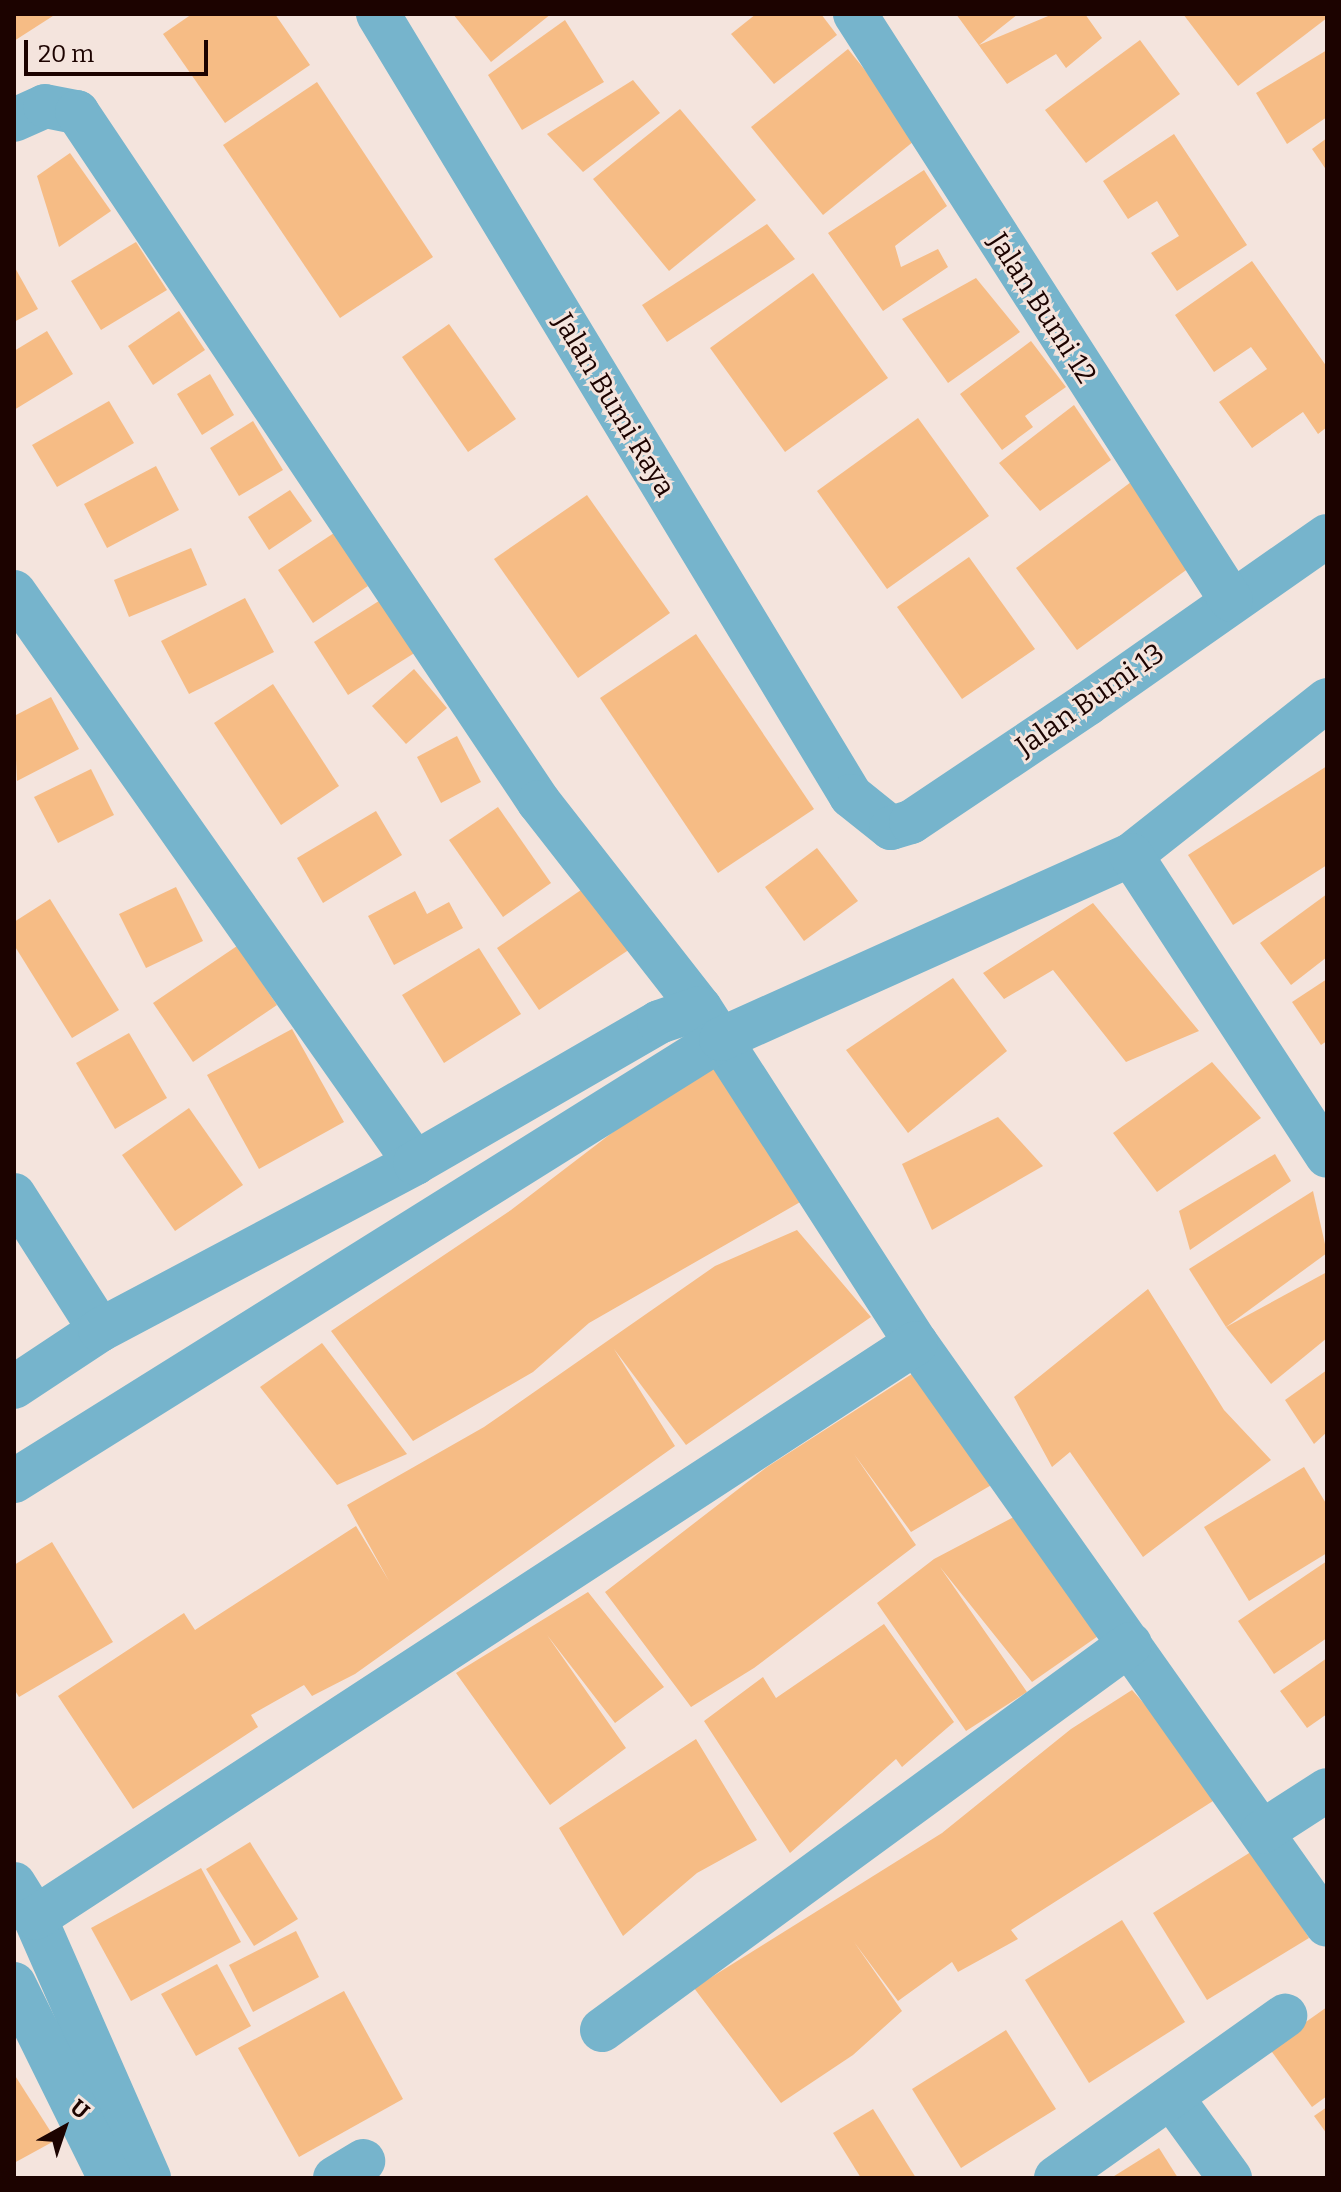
<!DOCTYPE html>
<html>
<head>
<meta charset="utf-8">
<style>
  body { margin:0 }
  #map { position:relative; width:1341px; height:2192px; overflow:hidden; background:#f4e4dd; font-family:Bitter,serif }
  div>[style] { position:absolute }
  .building>* { inset:0; background:#f6bc85 }
  .street>* { height:44px; margin:-22px; padding:0 22px; transform-origin:22px; border-radius:22px; background:#76b4cc }
  span { translate:-50% -50%; white-space:nowrap; text-align:center; line-height:1.15; -webkit-text-stroke:6px #f4e4dd; paint-order:stroke }
  .street-label { font-size:28px; color:#1c0300 }
  .frame { position:absolute; inset:0; border:16px solid #1c0300; pointer-events:none }
  .north { position:absolute; left:24px; top:2088px; width:80px; height:80px; -webkit-text-stroke:6px #f4e4dd; paint-order:stroke; rotate:40deg; font-size:22px; font-weight:700; line-height:32px; text-align:center; color:#1c0300 }
  .north::after { content:''; display:block; margin:auto; width:28px; height:36px; background:#1c0300; clip-path:polygon(50% 0,100% 100%,50% 72%,0 100%) }
  .scale { position:absolute; left:24px; top:40px; width:184px; height:36px; box-sizing:border-box; border:4px solid #1c0300; border-top:0; padding-left:10px; font-size:24px; line-height:28px; white-space:nowrap; color:#1c0300; -webkit-text-stroke:6px #f4e4dd; paint-order:stroke }
</style>
</head>
<body>
<div id="map">
  <div class="building">
    <div style="clip-path:polygon(14px 14px,56px 14px,14px 41px)"></div>
    <div style="clip-path:polygon(192px 14px,275px 14px,310px 65px,225px 123px,163px 34px)"></div>
    <div style="clip-path:polygon(453px 14px,551px 14px,491px 62px)"></div>
    <div style="clip-path:polygon(756px 14px,821px 14px,837px 35px,774px 84px,731px 34px)"></div>
    <div style="clip-path:polygon(956px 14px,1018px 14px,979px 45px,1053px 14px,1085px 14px,1102px 38px,1066px 68px,1056px 54px,1007px 84px)"></div>
    <div style="clip-path:polygon(1183px 14px,1327px 14px,1327px 18px,1238px 86px)"></div>
    <div style="clip-path:polygon(565px 20px,604px 82px,522px 130px,488px 75px)"></div>
    <div style="clip-path:polygon(1140px 40px,1180px 94px,1086px 163px,1045px 110px)"></div>
    <div style="clip-path:polygon(848px 49px,919px 137px,823px 215px,751px 127px)"></div>
    <div style="clip-path:polygon(1327px 50px,1327px 117px,1287px 144px,1256px 93px)"></div>
    <div style="clip-path:polygon(633px 80px,660px 113px,583px 172px,547px 134px)"></div>
    <div style="clip-path:polygon(317px 82px,433px 257px,340px 318px,223px 145px)"></div>
    <div style="clip-path:polygon(680px 109px,756px 200px,669px 271px,593px 179px)"></div>
    <div style="clip-path:polygon(1174px 134px,1247px 245px,1177px 291px,1151px 253px,1179px 236px,1157px 201px,1128px 219px,1103px 181px)"></div>
    <div style="clip-path:polygon(1327px 138px,1327px 171px,1312px 149px)"></div>
    <div style="clip-path:polygon(70px 153px,111px 211px,59px 247px,37px 176px)"></div>
    <div style="clip-path:polygon(924px 170px,947px 206px,895px 246px,901px 267px,938px 249px,948px 267px,883px 311px,828px 233px)"></div>
    <div style="clip-path:polygon(767px 224px,795px 259px,667px 342px,642px 305px)"></div>
    <div style="clip-path:polygon(136px 242px,167px 290px,101px 330px,71px 281px)"></div>
    <div style="clip-path:polygon(1252px 261px,1327px 367px,1327px 427px,1318px 434px,1303px 412px,1252px 448px,1219px 402px,1267px 369px,1251px 347px,1214px 372px,1175px 315px)"></div>
    <div style="clip-path:polygon(14px 266px,38px 309px,14px 322px)"></div>
    <div style="clip-path:polygon(813px 273px,888px 378px,785px 452px,710px 348px)"></div>
    <div style="clip-path:polygon(976px 278px,1020px 332px,948px 383px,902px 319px)"></div>
    <div style="clip-path:polygon(179px 311px,205px 350px,153px 385px,128px 346px)"></div>
    <div style="clip-path:polygon(449px 324px,516px 419px,468px 452px,402px 357px)"></div>
    <div style="clip-path:polygon(47px 331px,73px 374px,14px 410px,14px 351px)"></div>
    <div style="clip-path:polygon(1031px 341px,1066px 387px,1025px 416px,1033px 427px,1002px 450px,960px 394px)"></div>
    <div style="clip-path:polygon(210px 374px,234px 415px,202px 435px,177px 394px)"></div>
    <div style="clip-path:polygon(109px 401px,134px 443px,57px 487px,32px 445px)"></div>
    <div style="clip-path:polygon(1074px 405px,1111px 460px,1040px 511px,999px 463px)"></div>
    <div style="clip-path:polygon(918px 418px,989px 516px,887px 589px,817px 491px)"></div>
    <div style="clip-path:polygon(253px 421px,283px 470px,239px 496px,210px 448px)"></div>
    <div style="clip-path:polygon(156px 466px,179px 510px,107px 548px,84px 504px)"></div>
    <div style="clip-path:polygon(1131px 482px,1193px 565px,1077px 650px,1016px 568px)"></div>
    <div style="clip-path:polygon(290px 490px,312px 521px,269px 550px,248px 517px)"></div>
    <div style="clip-path:polygon(587px 495px,670px 613px,578px 678px,494px 559px)"></div>
    <div style="clip-path:polygon(334px 533px,368px 586px,313px 623px,278px 570px)"></div>
    <div style="clip-path:polygon(191px 548px,207px 585px,129px 617px,114px 580px)"></div>
    <div style="clip-path:polygon(969px 557px,1035px 649px,962px 699px,897px 607px)"></div>
    <div style="clip-path:polygon(245px 598px,274px 652px,189px 694px,161px 641px)"></div>
    <div style="clip-path:polygon(382px 599px,416px 652px,348px 695px,314px 642px)"></div>
    <div style="clip-path:polygon(696px 634px,814px 809px,718px 873px,600px 698px)"></div>
    <div style="clip-path:polygon(414px 669px,447px 708px,406px 744px,372px 706px)"></div>
    <div style="clip-path:polygon(273px 684px,339px 786px,281px 825px,214px 723px)"></div>
    <div style="clip-path:polygon(51px 697px,79px 749px,17px 781px,14px 716px)"></div>
    <div style="clip-path:polygon(457px 736px,481px 782px,441px 803px,417px 757px)"></div>
    <div style="clip-path:polygon(1327px 766px,1327px 865px,1233px 925px,1188px 855px)"></div>
    <div style="clip-path:polygon(91px 769px,114px 815px,58px 843px,34px 797px)"></div>
    <div style="clip-path:polygon(498px 807px,551px 883px,503px 917px,449px 840px)"></div>
    <div style="clip-path:polygon(376px 811px,402px 855px,323px 903px,297px 858px)"></div>
    <div style="clip-path:polygon(817px 848px,858px 901px,804px 941px,765px 887px)"></div>
    <div style="clip-path:polygon(594px 881px,636px 945px,539px 1010px,497px 948px)"></div>
    <div style="clip-path:polygon(176px 887px,203px 941px,146px 968px,119px 914px)"></div>
    <div style="clip-path:polygon(415px 891px,427px 914px,449px 902px,463px 928px,394px 965px,368px 916px)"></div>
    <div style="clip-path:polygon(1327px 894px,1327px 957px,1291px 985px,1260px 943px)"></div>
    <div style="clip-path:polygon(50px 899px,119px 1010px,72px 1038px,14px 945px,14px 922px)"></div>
    <div style="clip-path:polygon(1093px 903px,1199px 1031px,1126px 1062px,1053px 970px,1004px 999px,983px 973px)"></div>
    <div style="clip-path:polygon(237px 946px,277px 1005px,193px 1062px,153px 1003px)"></div>
    <div style="clip-path:polygon(479px 948px,521px 1014px,444px 1063px,402px 995px)"></div>
    <div style="clip-path:polygon(953px 978px,1007px 1051px,908px 1133px,846px 1050px)"></div>
    <div style="clip-path:polygon(1327px 979px,1327px 1041px,1321px 1045px,1292px 1002px)"></div>
    <div style="clip-path:polygon(292px 1029px,344px 1122px,259px 1169px,207px 1075px)"></div>
    <div style="clip-path:polygon(129px 1033px,167px 1098px,115px 1129px,76px 1063px)"></div>
    <div style="clip-path:polygon(710px 1058px,802px 1201px,589px 1323px,533px 1372px,413px 1441px,331px 1331px,511px 1210px)"></div>
    <div style="clip-path:polygon(1212px 1062px,1261px 1118px,1157px 1192px,1113px 1133px)"></div>
    <div style="clip-path:polygon(189px 1108px,243px 1185px,175px 1231px,122px 1155px)"></div>
    <div style="clip-path:polygon(998px 1117px,1043px 1166px,932px 1230px,902px 1164px)"></div>
    <div style="clip-path:polygon(1275px 1154px,1291px 1181px,1190px 1250px,1179px 1211px)"></div>
    <div style="clip-path:polygon(1313px 1191px,1327px 1253px,1226px 1327px,1189px 1269px)"></div>
    <div style="clip-path:polygon(797px 1230px,871px 1317px,686px 1445px,614px 1349px,675px 1446px,355px 1674px,312px 1696px,304px 1685px,251px 1715px,258px 1727px,133px 1809px,58px 1696px,184px 1613px,195px 1630px,356px 1526px,389px 1581px,347px 1505px,484px 1427px,715px 1266px)"></div>
    <div style="clip-path:polygon(1327px 1272px,1327px 1338px,1271px 1384px,1226px 1327px)"></div>
    <div style="clip-path:polygon(1148px 1289px,1224px 1410px,1271px 1460px,1143px 1557px,1070px 1452px,1052px 1467px,1014px 1397px)"></div>
    <div style="clip-path:polygon(322px 1343px,407px 1454px,337px 1485px,260px 1387px)"></div>
    <div style="clip-path:polygon(1327px 1370px,1327px 1432px,1314px 1444px,1285px 1400px)"></div>
    <div style="clip-path:polygon(915px 1372px,1000px 1480px,911px 1532px,854px 1454px,916px 1545px,754px 1668px,691px 1707px,605px 1592px,767px 1467px)"></div>
    <div style="clip-path:polygon(1304px 1467px,1327px 1505px,1327px 1553px,1249px 1601px,1204px 1527px)"></div>
    <div style="clip-path:polygon(1029px 1509px,1101px 1634px,1032px 1682px,940px 1567px,1027px 1692px,966px 1731px,877px 1603px,934px 1559px)"></div>
    <div style="clip-path:polygon(52px 1542px,113px 1642px,19px 1697px,14px 1689px,14px 1565px)"></div>
    <div style="clip-path:polygon(1327px 1561px,1327px 1638px,1274px 1674px,1238px 1621px)"></div>
    <div style="clip-path:polygon(588px 1592px,664px 1687px,615px 1723px,547px 1635px,626px 1748px,550px 1805px,456px 1673px)"></div>
    <div style="clip-path:polygon(884px 1624px,954px 1722px,902px 1767px,896px 1759px,790px 1853px,704px 1721px,763px 1677px,776px 1698px)"></div>
    <div style="clip-path:polygon(1327px 1658px,1327px 1714px,1307px 1728px,1280px 1691px)"></div>
    <div style="clip-path:polygon(1132px 1690px,1224px 1794px,1011px 1930px,1018px 1939px,958px 1972px,952px 1962px,898px 2001px,854px 1942px,902px 2011px,853px 2055px,781px 2103px,694px 1988px,942px 1833px,1071px 1729px)"></div>
    <div style="clip-path:polygon(696px 1739px,757px 1840px,697px 1873px,623px 1936px,559px 1828px)"></div>
    <div style="clip-path:polygon(250px 1842px,298px 1919px,254px 1946px,206px 1869px)"></div>
    <div style="clip-path:polygon(1254px 1850px,1309px 1938px,1207px 2000px,1153px 1913px)"></div>
    <div style="clip-path:polygon(201px 1868px,241px 1942px,131px 2001px,91px 1928px)"></div>
    <div style="clip-path:polygon(1122px 1920px,1185px 2022px,1089px 2083px,1025px 1980px)"></div>
    <div style="clip-path:polygon(296px 1931px,319px 1977px,253px 2012px,229px 1965px)"></div>
    <div style="clip-path:polygon(217px 1964px,251px 2026px,196px 2056px,161px 1994px)"></div>
    <div style="clip-path:polygon(344px 1991px,403px 2099px,299px 2157px,238px 2048px)"></div>
    <div style="clip-path:polygon(1327px 2007px,1327px 2096px,1312px 2107px,1269px 2048px)"></div>
    <div style="clip-path:polygon(1006px 2030px,1056px 2109px,961px 2168px,912px 2089px)"></div>
    <div style="clip-path:polygon(14px 2074px,56px 2140px,14px 2163px)"></div>
    <div style="clip-path:polygon(1327px 2107px,1327px 2134px,1314px 2116px)"></div>
    <div style="clip-path:polygon(873px 2109px,916px 2178px,861px 2178px,833px 2133px)"></div>
    <div style="clip-path:polygon(1159px 2148px,1178px 2178px,1111px 2178px)"></div>
  </div>
  <div class="street">
    <div style="left:378px;top:14px;width:914px;rotate:58.83deg"></div>
    <div style="left:851px;top:796px;width:51px;rotate:38.7deg"></div>
    <div style="left:891px;top:828px;width:21px;rotate:-17deg"></div>
    <div style="left:911px;top:822px;width:212px;rotate:-33.8deg"></div>
    <div style="left:1087px;top:704px;width:293px;rotate:-35deg"></div>
    <div style="left:855px;top:14px;width:696px;rotate:57.31deg"></div>
    <div style="left:14px;top:120px;width:34px;rotate:-24deg"></div>
    <div style="left:45px;top:106px;width:33px;rotate:11deg"></div>
    <div style="left:77px;top:112px;width:830px;rotate:56.2deg"></div>
    <div style="left:539px;top:802px;width:261px;rotate:52deg"></div>
    <div style="left:700px;top:1008px;width:399px;rotate:57.2deg"></div>
    <div style="left:916px;top:1343px;width:712px;rotate:54.77deg"></div>
    <div style="left:14px;top:592px;width:698px;rotate:54.92deg"></div>
    <div style="left:1131px;top:855px;width:250px;rotate:-38.3deg"></div>
    <div style="left:14px;top:1195px;width:160px;rotate:57.5deg"></div>
    <div style="left:14px;top:1387px;width:103px;rotate:-33.5deg"></div>
    <div style="left:100px;top:1330px;width:357px;rotate:-27.9deg"></div>
    <div style="left:415px;top:1163px;width:282px;rotate:-30deg"></div>
    <div style="left:659px;top:1022px;width:43px;rotate:-18.9deg"></div>
    <div style="left:14px;top:1481px;width:834px;rotate:-32.01deg"></div>
    <div style="left:721px;top:1039px;width:449px;rotate:-24.2deg"></div>
    <div style="left:1131px;top:855px;width:359px;rotate:56.9deg"></div>
    <div style="left:1262px;top:1832px;width:77px;rotate:-32.9deg"></div>
    <div style="left:14px;top:1884px;width:40px;rotate:58deg"></div>
    <div style="left:35px;top:1918px;width:284px;rotate:66.3deg"></div>
    <div style="left:35px;top:1918px;width:1052px;rotate:-33.13deg"></div>
    <div style="left:14px;top:1984px;width:216px;rotate:63.7deg"></div>
    <div style="left:602px;top:2030px;width:654px;rotate:-36.17deg"></div>
    <div style="left:1172px;top:2098px;width:99px;rotate:54.1deg"></div>
    <div style="left:335px;top:2178px;width:33px;rotate:-31deg"></div>
    <div style="left:1056px;top:2178px;width:281px;rotate:-35.3deg"></div>
  </div>
  <div class="street-label">
    <span style="left:1042px;top:308px;rotate:57deg">Jalan Bumi 12</span>
    <span style="left:614px;top:405px;rotate:59deg">Jalan Bumi Raya</span>
    <span style="left:1090px;top:700px;rotate:-35deg">Jalan Bumi 13</span>
  </div>
  <div class="frame"></div>
  <div class="north">U</div>
  <div class="scale">20 m</div>
</div>
</body>
</html>
